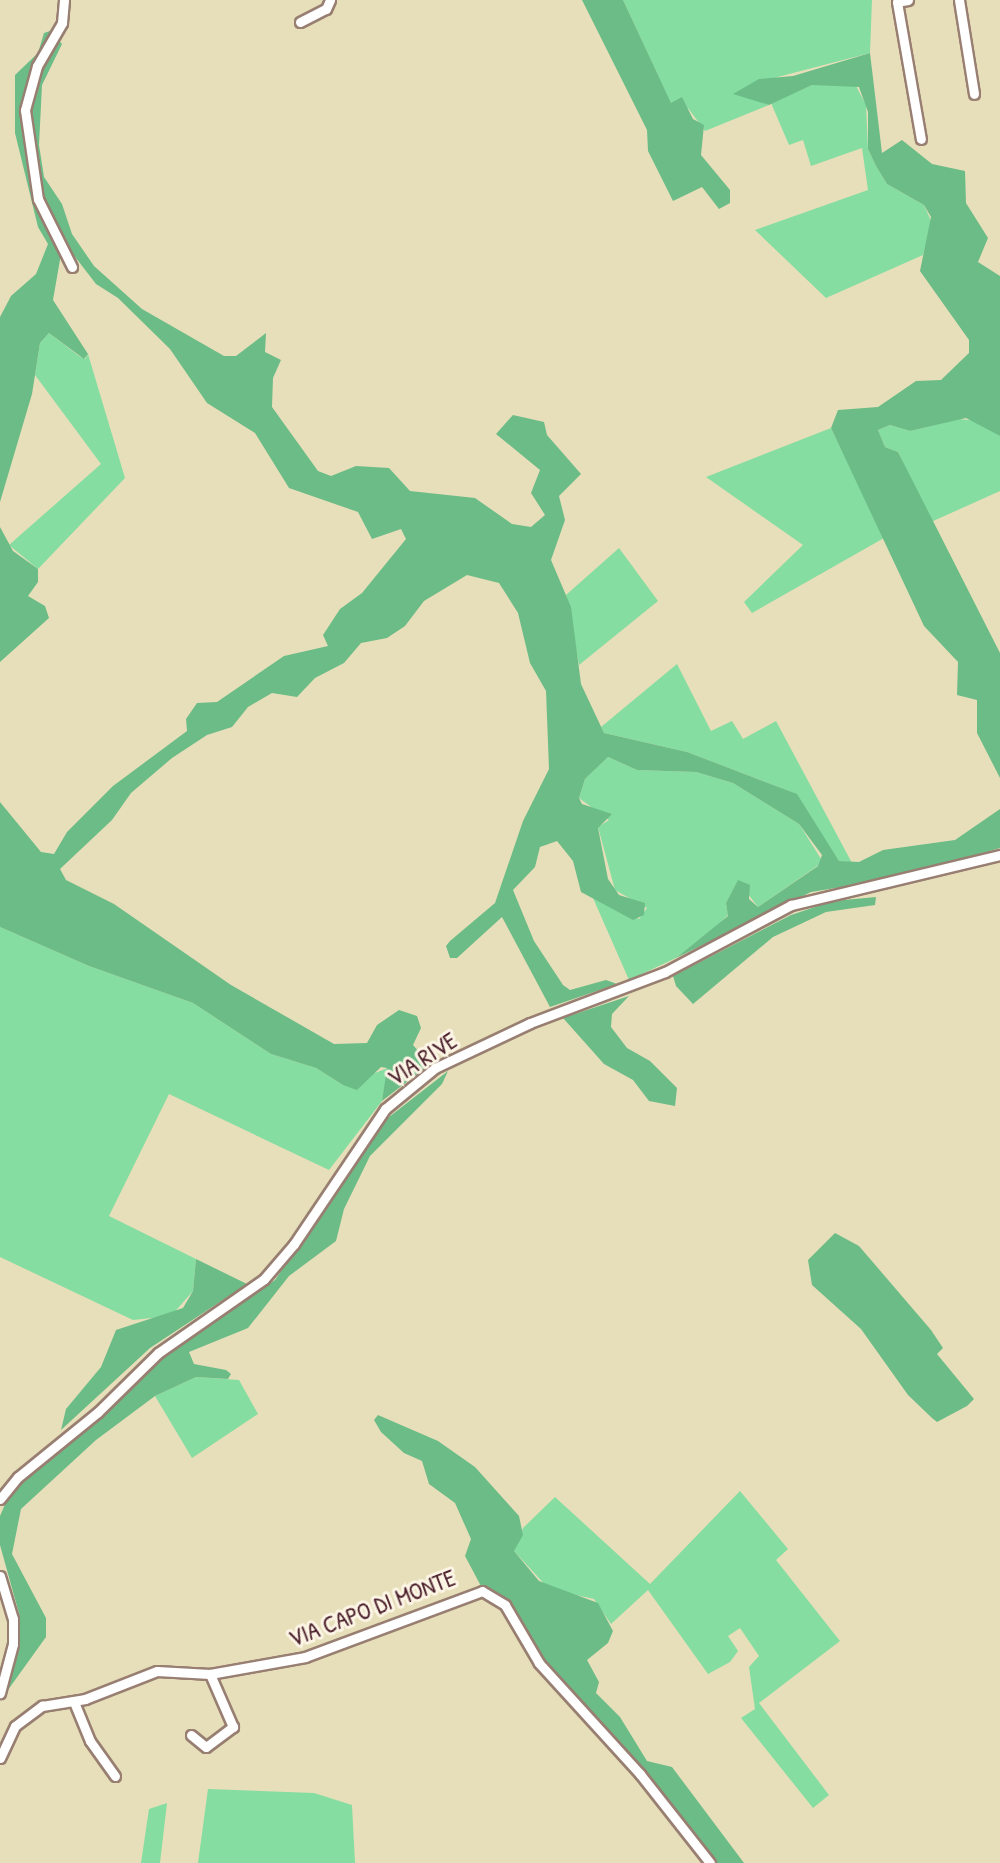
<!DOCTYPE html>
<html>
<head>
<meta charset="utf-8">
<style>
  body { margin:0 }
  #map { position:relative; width:1000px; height:1863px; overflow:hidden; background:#e7dfba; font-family:"Patrick Hand",sans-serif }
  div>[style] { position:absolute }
  .green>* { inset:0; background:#85dda1 }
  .forest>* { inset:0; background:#6cbc87 }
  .roads { filter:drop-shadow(2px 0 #987f72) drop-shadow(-2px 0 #987f72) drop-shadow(0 2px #987f72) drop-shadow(0 -2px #987f72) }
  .minor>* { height:9px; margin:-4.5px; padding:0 4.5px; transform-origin:4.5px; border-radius:4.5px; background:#fff }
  span { translate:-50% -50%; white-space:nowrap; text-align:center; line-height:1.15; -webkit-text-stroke:6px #fcf5e5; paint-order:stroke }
  .street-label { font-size:24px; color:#4a1f2b }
</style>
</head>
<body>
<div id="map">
  <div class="green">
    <div style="clip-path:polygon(623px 0,872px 0,870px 53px,770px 79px,748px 97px,769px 105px,705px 131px,688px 108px,671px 104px)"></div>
    <div style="clip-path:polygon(855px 84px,866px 105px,868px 149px,876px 166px,887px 184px,924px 205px,932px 223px,923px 255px,826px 298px,755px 230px,868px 190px,862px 148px,811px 166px,803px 140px,789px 145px,771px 103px,812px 85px)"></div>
    <div style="clip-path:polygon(49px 333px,79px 356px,85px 359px,88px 354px,125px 478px,38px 569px,9px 545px,101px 464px,35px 375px,40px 343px)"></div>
    <div style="clip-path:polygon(959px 419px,979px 421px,1000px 436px,1000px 491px,931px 522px,898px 452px,885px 447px,878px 430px,890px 425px,910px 431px)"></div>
    <div style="clip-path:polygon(831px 428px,884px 538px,752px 613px,744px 602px,803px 545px,706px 477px)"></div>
    <div style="clip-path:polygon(619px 548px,658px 601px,579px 665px,566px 595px)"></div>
    <div style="clip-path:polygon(677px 664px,711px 731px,732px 721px,743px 739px,776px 721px,852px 863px,839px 861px,791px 792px,687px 752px,604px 733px,601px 727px)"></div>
    <div style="clip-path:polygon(608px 757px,637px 770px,696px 772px,733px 783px,799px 824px,823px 862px,758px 907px,738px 881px,726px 903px,728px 915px,718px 925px,676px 958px,629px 980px,593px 898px,639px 919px,647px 908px,615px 890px,598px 827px,609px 820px,579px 798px,585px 779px)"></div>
    <div style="clip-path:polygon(0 927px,89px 966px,193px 1003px,271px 1054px,316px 1068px,343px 1085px,388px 1068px,382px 1101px,329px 1170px,169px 1094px,109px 1216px,196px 1259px,193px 1291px,171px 1316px,133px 1320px,0 1257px)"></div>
    <div style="clip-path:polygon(196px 1377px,239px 1380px,258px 1414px,192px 1458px,155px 1396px)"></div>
    <div style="clip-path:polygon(740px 1491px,788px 1549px,776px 1560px,840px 1641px,759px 1703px,829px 1795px,813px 1808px,741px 1718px,755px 1709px,749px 1667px,759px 1656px,740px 1628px,728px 1636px,738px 1651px,730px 1662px,708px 1674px,648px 1590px,611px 1624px,594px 1599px,549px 1589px,514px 1551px,523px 1528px,555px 1497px,650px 1584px)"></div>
    <div style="clip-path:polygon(208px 1789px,314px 1793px,352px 1805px,355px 1863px,198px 1863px)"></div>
    <div style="clip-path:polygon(167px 1803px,160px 1863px,141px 1863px,149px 1809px)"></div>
  </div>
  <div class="forest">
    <div style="clip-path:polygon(582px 0,623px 0,671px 103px,682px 97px,693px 119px,704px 125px,701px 155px,730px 190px,730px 203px,719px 209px,702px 187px,673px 201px,648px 151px,647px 130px)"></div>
    <div style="clip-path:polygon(50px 31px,62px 44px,42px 85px,39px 145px,44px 177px,62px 204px,72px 234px,94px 266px,142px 309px,224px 356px,236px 356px,266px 333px,265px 352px,281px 360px,273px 378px,272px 407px,318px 471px,331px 476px,356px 466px,389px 468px,410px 491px,475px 498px,512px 524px,531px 527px,545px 515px,531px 493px,540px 470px,496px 434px,513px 415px,544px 422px,547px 435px,581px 474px,559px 496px,565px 520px,551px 560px,571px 607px,581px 684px,604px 733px,687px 752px,797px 794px,839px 861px,859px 862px,883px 850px,955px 840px,1000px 809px,1000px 848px,897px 878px,811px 892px,676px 958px,728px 916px,726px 903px,738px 880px,750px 885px,749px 899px,758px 907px,818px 866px,822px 855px,799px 824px,733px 783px,696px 772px,637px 770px,608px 757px,585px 779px,579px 798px,582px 804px,612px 814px,598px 828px,608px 879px,619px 895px,645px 903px,644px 915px,633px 920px,581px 892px,573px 861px,557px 841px,540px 847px,535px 867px,513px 890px,534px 941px,563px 985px,570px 990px,606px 980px,617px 984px,550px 1007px,502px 917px,457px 958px,450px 958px,446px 946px,450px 941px,495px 903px,523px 821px,549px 769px,546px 691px,530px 663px,518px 613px,499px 583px,467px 575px,424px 601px,405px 626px,387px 638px,361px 643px,344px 663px,315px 678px,297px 697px,272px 693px,248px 707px,232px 727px,207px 735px,172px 758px,131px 793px,112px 820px,60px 869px,66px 880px,114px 904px,231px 985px,334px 1044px,367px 1043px,377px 1025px,399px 1010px,417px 1016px,421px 1028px,413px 1045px,430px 1064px,382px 1101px,387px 1068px,381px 1067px,357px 1090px,343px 1085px,316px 1068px,271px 1054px,193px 1003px,89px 966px,0 927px,0 802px,41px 852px,54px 854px,67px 832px,113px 786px,187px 731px,186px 719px,197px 703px,217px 702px,284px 656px,328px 646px,323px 635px,340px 609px,362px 593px,406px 539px,401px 529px,372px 539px,358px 512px,289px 488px,255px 433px,207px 403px,170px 349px,118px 298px,96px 284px,69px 249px,61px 254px,53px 300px,88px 354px,84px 359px,49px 333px,40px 343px,32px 394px,0 502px,0 317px,11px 296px,36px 274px,48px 244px,38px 227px,15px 133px,15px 75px,38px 53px,44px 33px)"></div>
    <div style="clip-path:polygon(870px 53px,882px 153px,902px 140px,932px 164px,965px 171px,966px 203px,988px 238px,978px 262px,1000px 276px,1000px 436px,966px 418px,910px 431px,890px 425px,878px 430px,885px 447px,898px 452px,1000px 653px,1000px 778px,977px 733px,977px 700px,957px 695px,958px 662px,924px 626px,831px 428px,838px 410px,878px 407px,916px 381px,941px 380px,969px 353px,969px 340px,920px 271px,931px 217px,924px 205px,887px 184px,876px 166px,868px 149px,868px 112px,859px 87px,812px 85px,769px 105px,733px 94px,759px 79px,793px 76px)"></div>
    <div style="clip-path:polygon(0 527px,13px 551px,38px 569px,38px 582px,28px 596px,45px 606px,49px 618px,0 662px)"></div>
    <div style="clip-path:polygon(876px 897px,875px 905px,826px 912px,773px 937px,693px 1004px,676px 986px,673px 976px,791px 915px,833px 901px)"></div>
    <div style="clip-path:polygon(629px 996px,612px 1014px,611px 1027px,627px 1048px,650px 1061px,677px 1088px,675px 1106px,649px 1101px,633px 1080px,604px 1064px,563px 1018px)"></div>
    <div style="clip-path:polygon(448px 1071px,442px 1084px,370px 1156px,344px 1209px,336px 1241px,289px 1276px,248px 1328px,189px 1352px,194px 1364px,226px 1370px,231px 1374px,228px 1379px,196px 1377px,155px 1396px,96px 1440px,21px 1509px,12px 1554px,46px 1618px,46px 1637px,5px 1694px,20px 1617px,0 1545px,0 1516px,9px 1495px,160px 1359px,275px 1280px,380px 1124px)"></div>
    <div style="clip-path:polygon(835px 1233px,859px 1246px,931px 1330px,943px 1348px,937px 1354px,974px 1399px,967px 1406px,937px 1422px,932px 1418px,908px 1395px,861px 1329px,812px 1285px,808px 1260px)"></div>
    <div style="clip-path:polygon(196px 1259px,247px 1284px,150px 1348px,61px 1430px,66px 1409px,101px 1367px,116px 1330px,183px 1308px,193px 1291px)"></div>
    <div style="clip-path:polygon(378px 1415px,438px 1441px,475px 1467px,519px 1516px,523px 1535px,514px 1551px,539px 1581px,598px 1603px,613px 1631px,608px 1643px,587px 1660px,599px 1682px,596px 1693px,620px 1717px,647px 1761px,672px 1767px,744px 1863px,711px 1863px,550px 1675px,507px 1610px,482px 1588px,465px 1556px,471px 1539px,455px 1503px,429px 1484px,422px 1461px,404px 1453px,381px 1432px,374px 1420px)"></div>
  </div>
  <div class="roads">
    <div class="minor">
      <div style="left:64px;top:0;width:23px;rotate:95deg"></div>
      <div style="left:62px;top:23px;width:50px;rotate:120.2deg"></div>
      <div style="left:37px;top:66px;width:46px;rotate:105.3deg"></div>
      <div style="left:25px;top:110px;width:90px;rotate:81.7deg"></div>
      <div style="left:38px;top:199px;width:76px;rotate:63.4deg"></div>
      <div style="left:908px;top:0;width:11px;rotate:170deg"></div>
      <div style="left:897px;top:2px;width:139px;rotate:80.1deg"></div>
      <div style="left:959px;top:0;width:95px;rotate:80.9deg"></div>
      <div style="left:300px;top:22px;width:29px;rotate:-27deg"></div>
      <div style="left:326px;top:9px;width:10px;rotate:-66deg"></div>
      <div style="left:0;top:1499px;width:28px;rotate:-51deg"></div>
      <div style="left:18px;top:1477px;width:103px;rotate:-39.1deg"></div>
      <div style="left:98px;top:1412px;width:84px;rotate:-44.5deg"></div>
      <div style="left:158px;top:1353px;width:129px;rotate:-34.9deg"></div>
      <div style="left:264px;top:1279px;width:46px;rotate:-49.4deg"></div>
      <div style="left:294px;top:1244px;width:163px;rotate:-56deg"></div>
      <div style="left:385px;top:1109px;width:65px;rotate:-39.4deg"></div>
      <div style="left:435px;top:1068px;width:105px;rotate:-25.3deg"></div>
      <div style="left:530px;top:1023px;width:144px;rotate:-20.7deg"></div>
      <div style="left:665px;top:972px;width:143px;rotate:-28deg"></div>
      <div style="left:791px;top:905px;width:215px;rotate:-13.5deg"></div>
      <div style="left:0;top:1576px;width:45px;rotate:73.2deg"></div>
      <div style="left:13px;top:1619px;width:25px;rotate:90deg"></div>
      <div style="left:13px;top:1644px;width:51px;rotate:104.9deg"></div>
      <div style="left:74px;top:1702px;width:42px;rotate:67.7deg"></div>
      <div style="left:90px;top:1741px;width:43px;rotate:54.5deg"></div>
      <div style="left:191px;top:1735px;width:19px;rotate:39deg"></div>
      <div style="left:206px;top:1747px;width:34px;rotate:-37deg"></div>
      <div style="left:233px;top:1727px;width:58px;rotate:-113.5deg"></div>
      <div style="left:0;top:1758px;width:35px;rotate:-65deg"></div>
      <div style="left:15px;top:1726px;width:34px;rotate:-37deg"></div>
      <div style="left:42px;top:1706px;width:44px;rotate:-9.2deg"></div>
      <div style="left:85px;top:1699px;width:77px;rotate:-21.3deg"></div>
      <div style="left:157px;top:1671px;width:53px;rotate:3.2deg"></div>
      <div style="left:210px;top:1674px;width:97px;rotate:-10.1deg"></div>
      <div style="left:305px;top:1657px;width:189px;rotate:-20.4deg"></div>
      <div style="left:482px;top:1591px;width:27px;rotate:31deg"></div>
      <div style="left:505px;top:1605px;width:67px;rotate:59.6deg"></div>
      <div style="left:539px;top:1663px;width:150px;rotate:47.7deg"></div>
      <div style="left:640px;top:1774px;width:113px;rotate:51.8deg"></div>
    </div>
  </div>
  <div class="street-label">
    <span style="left:422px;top:1059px;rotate:-33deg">VIA RIVE</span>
    <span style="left:372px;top:1608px;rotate:-21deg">VIA CAPO DI MONTE</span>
  </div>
</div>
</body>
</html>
